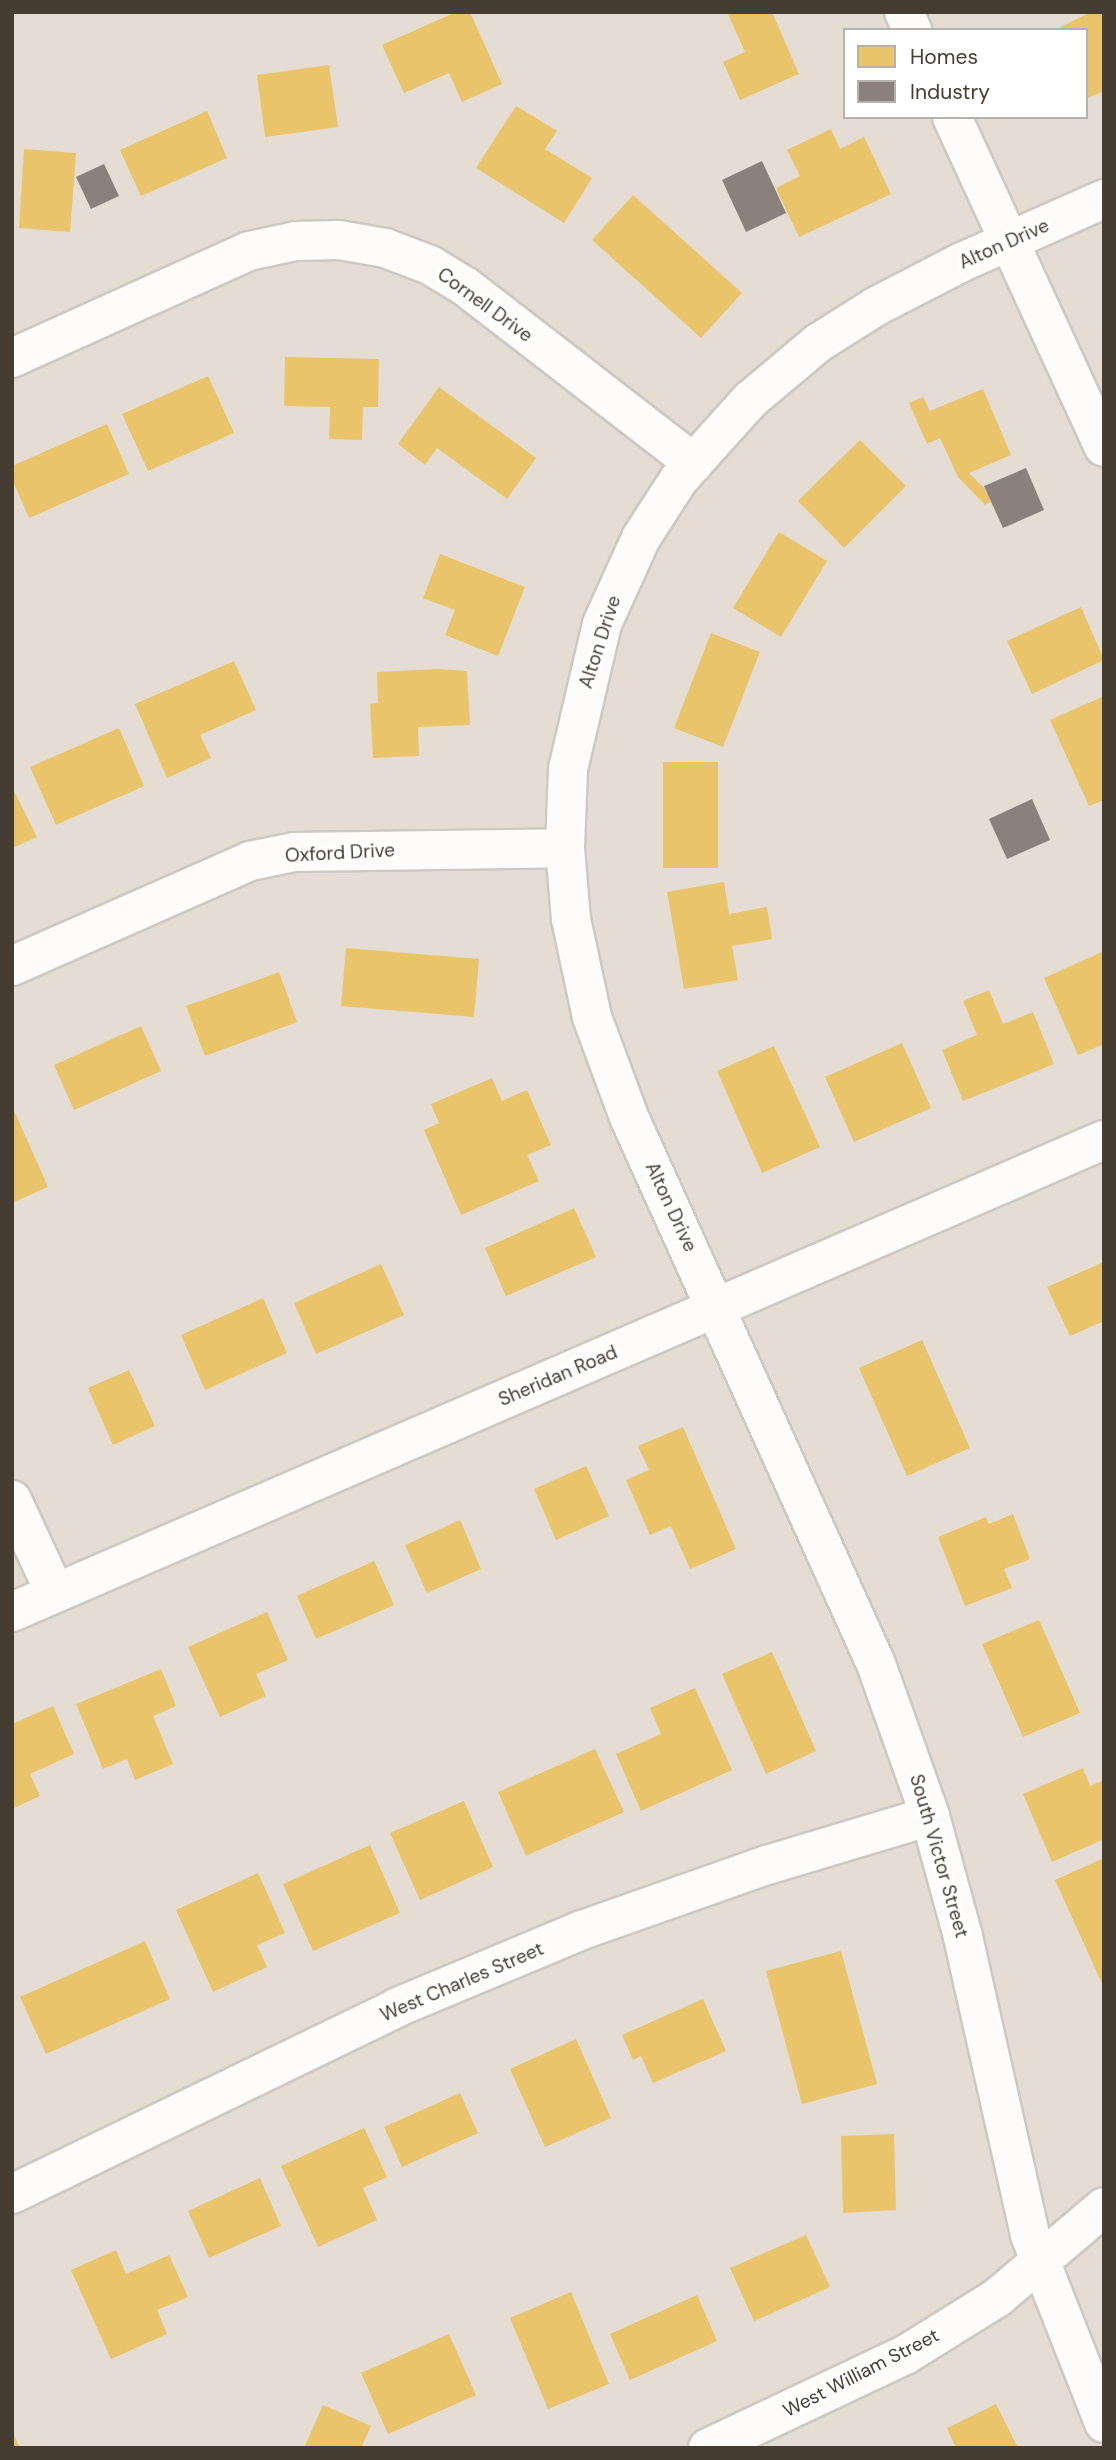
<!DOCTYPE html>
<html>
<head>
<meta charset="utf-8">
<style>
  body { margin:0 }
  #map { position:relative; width:1116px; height:2460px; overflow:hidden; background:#f0ece6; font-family:"DM Sans",sans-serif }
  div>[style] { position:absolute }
  .residential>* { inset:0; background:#e5ddd3 }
  .homes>* { inset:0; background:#e9c46a }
  .industry>* { inset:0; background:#8a817c }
  .roads { filter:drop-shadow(2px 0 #ccc8c2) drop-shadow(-2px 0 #ccc8c2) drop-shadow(0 2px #ccc8c2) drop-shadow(0 -2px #ccc8c2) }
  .minor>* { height:38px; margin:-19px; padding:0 19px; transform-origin:19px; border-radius:19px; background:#fdfcfb }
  span { translate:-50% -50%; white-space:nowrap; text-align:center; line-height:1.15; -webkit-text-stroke:7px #fff; paint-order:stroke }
  .street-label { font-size:19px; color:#453c32 }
  .frame { position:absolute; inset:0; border:14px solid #453c32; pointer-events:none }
  .legend { position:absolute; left:843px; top:28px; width:245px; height:91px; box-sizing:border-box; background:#fff; border:2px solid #b5b1ad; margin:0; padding:9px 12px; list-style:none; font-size:21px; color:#453c32 }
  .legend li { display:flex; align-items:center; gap:14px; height:35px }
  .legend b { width:35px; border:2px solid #b5b1ad }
</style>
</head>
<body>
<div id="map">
  <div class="residential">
    <div style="clip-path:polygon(evenodd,12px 12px,1104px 12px,1104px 2448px,12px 2448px,12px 12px,845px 30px,1086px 30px,1086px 117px,845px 117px,845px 30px)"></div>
  </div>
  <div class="homes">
    <div style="clip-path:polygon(456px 12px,470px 12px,502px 84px,462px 102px,449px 73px,404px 93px,382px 45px)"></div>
    <div style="clip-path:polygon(727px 12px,772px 12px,799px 74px,740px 100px,723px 62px,745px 52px)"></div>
    <div style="clip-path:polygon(1091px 12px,1104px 12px,1104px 91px,1086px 99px,1086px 30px,1054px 30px)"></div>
    <div style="clip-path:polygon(329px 65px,338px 127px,265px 137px,257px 75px)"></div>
    <div style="clip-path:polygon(516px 106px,557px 131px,545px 149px,592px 178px,564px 223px,476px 168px)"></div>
    <div style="clip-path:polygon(207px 111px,227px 158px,141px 196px,120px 150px)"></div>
    <div style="clip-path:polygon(831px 129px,840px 149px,864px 137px,891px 194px,799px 237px,776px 188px,800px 176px,787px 150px)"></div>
    <div style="clip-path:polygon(24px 149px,76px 153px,70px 232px,19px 228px)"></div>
    <div style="clip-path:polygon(633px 195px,742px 293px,701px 338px,592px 240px)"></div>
    <div style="clip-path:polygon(285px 357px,379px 359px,378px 407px,363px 407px,362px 440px,329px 439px,330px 407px,284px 406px)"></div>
    <div style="clip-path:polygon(208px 376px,234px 433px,148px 471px,122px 414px)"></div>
    <div style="clip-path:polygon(439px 387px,536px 458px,507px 499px,437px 448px,425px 465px,398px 444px)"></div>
    <div style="clip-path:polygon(983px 389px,1011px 455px,969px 473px,985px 489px,991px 502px,985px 505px,958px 477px,940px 438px,927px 444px,909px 403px,923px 397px,930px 411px)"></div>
    <div style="clip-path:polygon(107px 424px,129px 474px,29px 518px,12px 479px,12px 466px)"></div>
    <div style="clip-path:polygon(860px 440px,906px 486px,844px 548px,798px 501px)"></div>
    <div style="clip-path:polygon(779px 532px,827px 561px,781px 637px,733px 608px)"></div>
    <div style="clip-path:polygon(440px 554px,525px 587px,498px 656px,445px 635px,455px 610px,423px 598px)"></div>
    <div style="clip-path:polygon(1081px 607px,1104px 660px,1032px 694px,1007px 641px)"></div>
    <div style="clip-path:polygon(711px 633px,760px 652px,723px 747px,674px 728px)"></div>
    <div style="clip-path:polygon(234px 661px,256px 710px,200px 735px,211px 758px,167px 778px,135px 704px)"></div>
    <div style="clip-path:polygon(438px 669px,467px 671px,470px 725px,418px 727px,419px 756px,373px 758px,370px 704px,378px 703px,377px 672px)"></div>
    <div style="clip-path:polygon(1104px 696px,1104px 800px,1089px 806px,1050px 720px)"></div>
    <div style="clip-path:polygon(119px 728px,144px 786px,56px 825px,30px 767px)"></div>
    <div style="clip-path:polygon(663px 762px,718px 762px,718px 868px,663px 868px)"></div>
    <div style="clip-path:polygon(12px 787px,37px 837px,12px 848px)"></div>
    <div style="clip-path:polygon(724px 882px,729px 914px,767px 907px,772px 939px,732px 946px,738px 980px,684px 989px,667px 892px)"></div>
    <div style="clip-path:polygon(346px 948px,479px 959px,474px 1017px,341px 1006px)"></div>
    <div style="clip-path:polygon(1104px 951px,1104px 1044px,1078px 1055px,1044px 978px)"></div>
    <div style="clip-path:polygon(279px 972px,297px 1022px,205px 1056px,186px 1006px)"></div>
    <div style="clip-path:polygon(989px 990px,1003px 1024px,1033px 1012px,1054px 1064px,963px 1101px,942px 1050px,977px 1035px,963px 1001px)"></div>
    <div style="clip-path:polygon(141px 1026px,161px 1071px,74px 1110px,54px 1065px)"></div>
    <div style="clip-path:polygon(902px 1043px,931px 1108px,854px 1142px,825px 1077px)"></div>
    <div style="clip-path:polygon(774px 1046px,820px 1147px,762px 1173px,717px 1071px)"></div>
    <div style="clip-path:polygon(492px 1078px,502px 1101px,527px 1090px,551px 1145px,527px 1155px,539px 1181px,461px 1215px,424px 1130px,439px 1123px,431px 1104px)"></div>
    <div style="clip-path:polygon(12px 1106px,48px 1187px,12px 1203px)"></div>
    <div style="clip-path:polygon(574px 1208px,596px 1257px,506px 1296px,485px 1248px)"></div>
    <div style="clip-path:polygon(1104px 1262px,1104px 1321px,1070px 1336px,1047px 1287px)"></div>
    <div style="clip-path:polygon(381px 1264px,404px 1315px,316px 1354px,294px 1303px)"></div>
    <div style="clip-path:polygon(263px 1298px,287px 1353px,205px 1390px,181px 1335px)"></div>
    <div style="clip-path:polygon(922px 1340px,970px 1448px,907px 1476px,859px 1368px)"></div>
    <div style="clip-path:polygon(129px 1370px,155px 1426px,113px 1445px,88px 1388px)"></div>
    <div style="clip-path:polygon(683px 1427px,736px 1549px,690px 1569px,671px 1526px,650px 1535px,626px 1480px,649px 1470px,638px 1446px)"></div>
    <div style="clip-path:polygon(586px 1466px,609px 1516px,556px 1540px,534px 1489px)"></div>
    <div style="clip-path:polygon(1013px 1514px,1030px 1559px,1004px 1569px,1012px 1588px,965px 1606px,938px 1537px,986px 1517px,989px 1524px)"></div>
    <div style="clip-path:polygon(460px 1520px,481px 1569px,427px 1593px,405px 1545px)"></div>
    <div style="clip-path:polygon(374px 1561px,394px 1605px,316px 1639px,297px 1596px)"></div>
    <div style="clip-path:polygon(267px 1612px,288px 1660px,256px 1674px,266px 1696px,220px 1717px,188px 1647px)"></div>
    <div style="clip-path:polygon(1039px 1620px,1080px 1713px,1023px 1737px,982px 1644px)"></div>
    <div style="clip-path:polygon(772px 1652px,816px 1751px,766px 1774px,722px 1674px)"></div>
    <div style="clip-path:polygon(161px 1669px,176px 1706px,153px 1716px,173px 1764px,135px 1780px,127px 1759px,103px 1769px,76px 1704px)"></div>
    <div style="clip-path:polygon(695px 1688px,732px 1770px,641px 1811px,616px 1754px,661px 1734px,650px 1708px)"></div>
    <div style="clip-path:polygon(53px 1706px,74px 1754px,30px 1774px,40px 1796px,12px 1809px,12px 1724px)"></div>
    <div style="clip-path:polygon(595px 1749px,624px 1812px,526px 1856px,498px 1792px)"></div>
    <div style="clip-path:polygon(1083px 1768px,1090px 1786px,1104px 1780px,1104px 1839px,1052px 1862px,1023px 1794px)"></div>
    <div style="clip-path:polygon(464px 1801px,493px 1867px,420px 1900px,390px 1833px)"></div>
    <div style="clip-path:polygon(370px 1845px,400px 1913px,313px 1951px,283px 1884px)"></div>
    <div style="clip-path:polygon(1104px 1858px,1104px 1988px,1055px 1880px)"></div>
    <div style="clip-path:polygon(258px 1873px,285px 1933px,257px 1945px,267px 1967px,213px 1992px,176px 1910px)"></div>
    <div style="clip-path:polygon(145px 1941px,170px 1999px,46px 2054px,20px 1997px)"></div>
    <div style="clip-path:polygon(841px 1951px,877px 2084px,802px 2104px,766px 1971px)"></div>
    <div style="clip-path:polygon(703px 1999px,726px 2051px,653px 2083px,641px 2056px,633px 2060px,622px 2035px)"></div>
    <div style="clip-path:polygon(576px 2039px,611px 2118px,545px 2147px,510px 2069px)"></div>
    <div style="clip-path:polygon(460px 2093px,478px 2133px,402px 2167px,384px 2127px)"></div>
    <div style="clip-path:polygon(364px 2128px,387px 2177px,363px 2188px,377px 2220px,318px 2247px,281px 2166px)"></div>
    <div style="clip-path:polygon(894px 2134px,896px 2210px,843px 2213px,841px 2136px)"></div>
    <div style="clip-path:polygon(260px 2178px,281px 2226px,209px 2258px,188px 2211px)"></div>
    <div style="clip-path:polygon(806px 2235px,830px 2287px,754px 2321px,730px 2268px)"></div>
    <div style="clip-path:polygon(116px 2250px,126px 2274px,169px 2255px,188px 2297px,157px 2310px,167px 2334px,111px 2359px,71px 2270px)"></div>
    <div style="clip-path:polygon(571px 2292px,609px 2384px,548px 2409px,510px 2318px)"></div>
    <div style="clip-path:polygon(697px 2295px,717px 2341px,630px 2380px,610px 2334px)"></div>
    <div style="clip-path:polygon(449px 2334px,476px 2395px,388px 2434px,361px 2373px)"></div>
    <div style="clip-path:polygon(996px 2404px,1018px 2448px,956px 2448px,947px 2428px)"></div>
    <div style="clip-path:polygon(323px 2405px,371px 2426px,361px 2448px,304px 2448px)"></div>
    <div style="clip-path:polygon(12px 2430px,20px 2448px,12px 2448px)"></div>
  </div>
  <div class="industry">
    <div style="clip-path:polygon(762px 161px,786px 213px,746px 232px,722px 180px)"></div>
    <div style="clip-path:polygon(104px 164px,119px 196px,91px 209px,76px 177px)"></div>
    <div style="clip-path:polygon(1026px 468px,1044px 510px,1003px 528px,984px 486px)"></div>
    <div style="clip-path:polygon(1032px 799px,1050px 840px,1007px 859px,989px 819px)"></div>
  </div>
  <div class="roads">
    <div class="minor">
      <div style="left:904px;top:12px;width:20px;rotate:66deg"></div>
      <div style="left:952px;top:117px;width:363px;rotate:65.3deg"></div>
      <div style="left:1104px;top:199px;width:155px;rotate:156.1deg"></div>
      <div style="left:962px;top:262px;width:98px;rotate:152.7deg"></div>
      <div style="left:875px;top:307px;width:67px;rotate:147.7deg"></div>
      <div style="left:818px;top:343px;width:89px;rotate:140deg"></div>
      <div style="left:750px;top:400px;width:106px;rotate:131.9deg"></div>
      <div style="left:679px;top:479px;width:70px;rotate:122.8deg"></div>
      <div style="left:641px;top:538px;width:94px;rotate:114.4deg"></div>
      <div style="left:602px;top:624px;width:149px;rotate:103.2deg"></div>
      <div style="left:568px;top:769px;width:79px;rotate:92.2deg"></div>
      <div style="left:565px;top:848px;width:71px;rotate:85.2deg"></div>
      <div style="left:571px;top:919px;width:100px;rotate:77.9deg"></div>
      <div style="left:592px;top:1017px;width:107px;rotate:69.7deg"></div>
      <div style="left:629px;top:1117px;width:600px;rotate:65.7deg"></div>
      <div style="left:876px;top:1664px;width:161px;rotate:70.4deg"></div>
      <div style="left:930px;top:1816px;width:125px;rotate:74.7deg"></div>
      <div style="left:963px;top:1937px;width:305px;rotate:77.3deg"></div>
      <div style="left:1030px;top:2235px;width:202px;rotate:68.5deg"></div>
      <div style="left:12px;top:358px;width:260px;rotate:-24.3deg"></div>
      <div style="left:249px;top:251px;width:48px;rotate:-12deg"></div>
      <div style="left:296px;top:241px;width:43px;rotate:-1.3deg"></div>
      <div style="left:339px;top:240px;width:47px;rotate:9.9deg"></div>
      <div style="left:385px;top:248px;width:48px;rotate:20.7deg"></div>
      <div style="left:430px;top:265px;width:42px;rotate:31.4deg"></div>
      <div style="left:466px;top:287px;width:288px;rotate:37.7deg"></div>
      <div style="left:12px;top:966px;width:260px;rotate:-23.8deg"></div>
      <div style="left:250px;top:861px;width:46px;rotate:-11.3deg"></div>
      <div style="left:295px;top:852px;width:270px;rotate:-0.8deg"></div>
      <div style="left:12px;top:1500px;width:102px;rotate:65.2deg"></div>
      <div style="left:12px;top:1612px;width:1190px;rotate:-23.38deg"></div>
      <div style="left:12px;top:2194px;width:429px;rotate:-25.8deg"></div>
      <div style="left:398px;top:2007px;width:199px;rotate:-22.7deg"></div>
      <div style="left:582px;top:1930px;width:196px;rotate:-19.4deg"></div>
      <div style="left:767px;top:1865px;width:170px;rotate:-16.7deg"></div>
      <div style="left:708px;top:2448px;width:218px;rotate:-25.3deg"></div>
      <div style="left:905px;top:2355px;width:110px;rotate:-31.9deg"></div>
      <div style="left:998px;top:2297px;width:139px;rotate:-40.3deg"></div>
    </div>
  </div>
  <div class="street-label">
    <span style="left:1004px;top:244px;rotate:-24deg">Alton Drive</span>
    <span style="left:485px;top:305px;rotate:36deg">Cornell Drive</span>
    <span style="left:600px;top:642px;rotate:-72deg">Alton Drive</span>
    <span style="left:340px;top:853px;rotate:-3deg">Oxford Drive</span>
    <span style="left:671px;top:1207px;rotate:65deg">Alton Drive</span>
    <span style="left:558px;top:1376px;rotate:-23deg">Sheridan Road</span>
    <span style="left:939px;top:1856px;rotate:74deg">South Victor Street</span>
    <span style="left:462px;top:1982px;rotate:-23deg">West Charles Street</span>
    <span style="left:861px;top:2373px;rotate:-27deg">West William Street</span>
  </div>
  <div class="frame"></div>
  <ul class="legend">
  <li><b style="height:19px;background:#e9c46a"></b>Homes</li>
  <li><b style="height:19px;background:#8a817c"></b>Industry</li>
  </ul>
</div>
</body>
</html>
